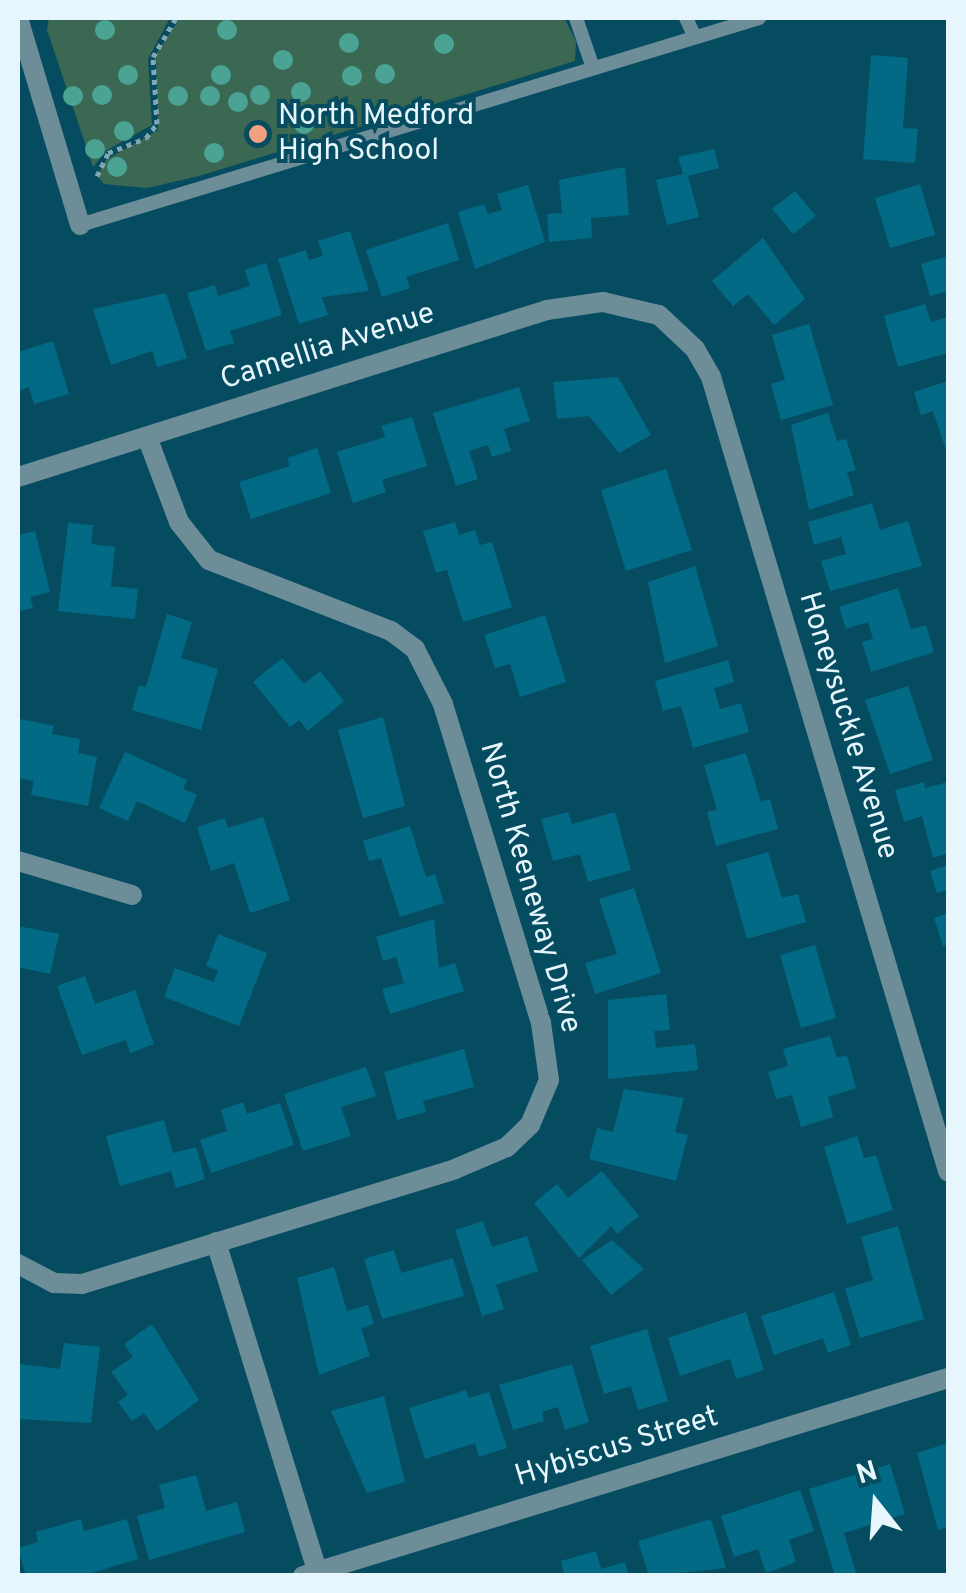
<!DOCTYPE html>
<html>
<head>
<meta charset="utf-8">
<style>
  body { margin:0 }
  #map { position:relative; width:966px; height:1593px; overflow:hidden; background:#064c60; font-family:Overpass,sans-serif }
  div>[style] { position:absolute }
  .green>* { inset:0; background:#3a6853 }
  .building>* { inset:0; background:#026a85 }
  .path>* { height:5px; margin-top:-2.5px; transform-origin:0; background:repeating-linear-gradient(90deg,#7fa8b4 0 5px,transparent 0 10px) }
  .lane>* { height:14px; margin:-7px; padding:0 7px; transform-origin:7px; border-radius:7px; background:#6d8d99 }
  .street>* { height:20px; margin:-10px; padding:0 10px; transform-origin:10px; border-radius:10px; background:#6d8d99 }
  .trees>* { width:20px; height:20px; margin:-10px; border-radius:50%; background:#4aa393 }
  .dots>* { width:28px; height:28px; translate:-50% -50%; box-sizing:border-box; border:5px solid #064c60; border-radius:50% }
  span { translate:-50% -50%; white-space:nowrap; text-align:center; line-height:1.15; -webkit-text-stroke:8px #064c60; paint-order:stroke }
  .poi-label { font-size:30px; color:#e7f6fc }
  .left { translate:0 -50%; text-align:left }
  .street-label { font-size:30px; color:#e7f6fc }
  .frame { position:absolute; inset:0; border:20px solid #e7f6fc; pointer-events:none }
  .north { position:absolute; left:826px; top:1453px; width:100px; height:100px; -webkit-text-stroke:8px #064c60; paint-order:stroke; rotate:343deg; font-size:28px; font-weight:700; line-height:40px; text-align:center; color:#e7f6fc }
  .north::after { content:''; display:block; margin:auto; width:35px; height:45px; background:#e7f6fc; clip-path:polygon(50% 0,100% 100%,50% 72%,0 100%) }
</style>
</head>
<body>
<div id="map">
  <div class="green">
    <div style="clip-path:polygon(49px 18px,170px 18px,148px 59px,152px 125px,107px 150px,93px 167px,47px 30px)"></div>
    <div style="clip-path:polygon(180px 18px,564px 18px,576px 41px,575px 61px,199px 176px,147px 188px,104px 184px,97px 176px,106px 160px,158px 130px,156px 54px)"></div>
  </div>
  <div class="building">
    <div style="clip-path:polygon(871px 55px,908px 58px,903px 128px,918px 129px,915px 163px,863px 159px)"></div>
    <div style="clip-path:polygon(714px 149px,719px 168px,688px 176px,699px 217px,667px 225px,656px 180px,683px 174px,678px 157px)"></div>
    <div style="clip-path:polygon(625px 167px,629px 215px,591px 218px,592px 238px,549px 242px,547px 214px,562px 213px,559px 180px)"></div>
    <div style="clip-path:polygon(920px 184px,935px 235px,890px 248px,875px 198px)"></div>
    <div style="clip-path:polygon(528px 185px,545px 242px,475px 269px,458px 212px,484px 204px,488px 214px,502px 210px,497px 194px)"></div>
    <div style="clip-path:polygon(795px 191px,816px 216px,793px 234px,772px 209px)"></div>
    <div style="clip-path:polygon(448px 223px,459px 260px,406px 277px,410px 288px,382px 297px,366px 250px)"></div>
    <div style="clip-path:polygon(350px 231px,369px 291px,322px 297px,328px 315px,299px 324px,278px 259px,306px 250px,309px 260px,323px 256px,318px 241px)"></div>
    <div style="clip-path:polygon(763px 238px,805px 299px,774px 325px,748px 294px,733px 306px,712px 281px)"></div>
    <div style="clip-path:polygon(948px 256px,948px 291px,930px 296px,921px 264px)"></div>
    <div style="clip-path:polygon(266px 263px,282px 315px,230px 331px,234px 343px,206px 351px,187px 293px,215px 285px,218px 296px,250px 286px,245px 270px)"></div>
    <div style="clip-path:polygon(166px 293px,187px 358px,157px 367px,152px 351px,111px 365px,93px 309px)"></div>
    <div style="clip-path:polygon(925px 304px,931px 322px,948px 317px,948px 353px,898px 367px,884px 316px)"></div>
    <div style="clip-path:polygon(809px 324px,833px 405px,781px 420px,771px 384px,785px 380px,772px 335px)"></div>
    <div style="clip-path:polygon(53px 341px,69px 394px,34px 404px,29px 387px,18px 391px,18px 352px)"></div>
    <div style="clip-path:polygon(618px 377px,651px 435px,619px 453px,589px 416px,557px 419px,553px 382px)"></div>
    <div style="clip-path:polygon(948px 381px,948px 456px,933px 411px,921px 415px,914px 392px)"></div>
    <div style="clip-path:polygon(519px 387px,530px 421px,504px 429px,511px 451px,492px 457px,488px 445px,469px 451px,478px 479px,456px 486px,433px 413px)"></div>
    <div style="clip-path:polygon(828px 413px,837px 441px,846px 439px,856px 470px,847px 472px,854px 495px,809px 510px,791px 425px)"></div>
    <div style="clip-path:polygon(412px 417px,427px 466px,382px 480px,386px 492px,353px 503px,337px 452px,385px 437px,381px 426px)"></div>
    <div style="clip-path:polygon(317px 448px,331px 493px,251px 519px,239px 482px,290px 466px,287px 458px)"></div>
    <div style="clip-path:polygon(666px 469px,692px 550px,626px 571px,601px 490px)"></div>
    <div style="clip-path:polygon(872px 503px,880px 530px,908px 521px,922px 566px,830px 591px,821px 561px,846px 554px,841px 537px,814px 545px,808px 522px)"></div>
    <div style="clip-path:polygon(455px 522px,459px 535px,475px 530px,480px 545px,492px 542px,512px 607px,463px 622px,447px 570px,436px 573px,423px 531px)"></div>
    <div style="clip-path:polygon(68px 523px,93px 525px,91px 544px,115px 547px,111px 586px,138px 589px,135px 619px,58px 611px)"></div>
    <div style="clip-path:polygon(35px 531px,50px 592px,30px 597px,33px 608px,18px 611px,18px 535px)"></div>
    <div style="clip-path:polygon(695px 566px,718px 646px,665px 663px,648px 582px)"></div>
    <div style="clip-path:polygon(898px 588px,911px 629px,926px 625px,934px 652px,871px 672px,862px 642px,873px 639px,868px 622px,846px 629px,839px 607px)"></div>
    <div style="clip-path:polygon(167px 614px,192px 622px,181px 658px,218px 669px,201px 730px,132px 710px,139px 685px,146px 687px)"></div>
    <div style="clip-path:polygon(545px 615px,566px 682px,520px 697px,510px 664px,495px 668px,484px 635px)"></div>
    <div style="clip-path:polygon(282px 658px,304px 684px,320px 671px,344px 701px,308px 731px,299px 720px,290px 727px,253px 682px)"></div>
    <div style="clip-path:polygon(728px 660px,734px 682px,714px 688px,720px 709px,741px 703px,749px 732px,693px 748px,681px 706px,663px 711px,655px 681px)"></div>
    <div style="clip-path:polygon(908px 686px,933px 760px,890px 774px,865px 700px)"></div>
    <div style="clip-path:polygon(383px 717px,405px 806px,363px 818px,338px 730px)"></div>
    <div style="clip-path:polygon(20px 719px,54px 726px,52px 734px,80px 739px,78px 753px,97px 757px,88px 806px,31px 795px,34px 781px,18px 778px)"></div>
    <div style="clip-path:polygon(125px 752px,187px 780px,183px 789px,197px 795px,185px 823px,137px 801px,128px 821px,99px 808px)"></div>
    <div style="clip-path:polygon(746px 753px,761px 802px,770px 799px,778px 829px,716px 846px,707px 812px,717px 810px,704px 765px)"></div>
    <div style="clip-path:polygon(924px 782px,925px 788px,948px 782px,948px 853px,933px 858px,922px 816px,904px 822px,895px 790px)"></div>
    <div style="clip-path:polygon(568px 812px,572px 824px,615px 812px,631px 870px,588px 882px,580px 854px,553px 861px,541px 819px)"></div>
    <div style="clip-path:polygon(263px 817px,290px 900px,250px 913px,234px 863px,211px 871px,197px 827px,225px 818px,228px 828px)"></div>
    <div style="clip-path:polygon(410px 826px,426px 877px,435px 874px,444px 903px,400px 917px,381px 858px,369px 861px,363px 841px)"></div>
    <div style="clip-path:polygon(768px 852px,782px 898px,798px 894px,806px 922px,747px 939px,726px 864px)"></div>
    <div style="clip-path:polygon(948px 865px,948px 890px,937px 893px,930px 871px)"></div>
    <div style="clip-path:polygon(634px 888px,661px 973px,595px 994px,585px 963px,617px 954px,599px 899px)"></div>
    <div style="clip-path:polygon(948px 913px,948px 944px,943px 946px,934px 918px)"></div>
    <div style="clip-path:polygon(434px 919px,439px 968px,455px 963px,464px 991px,390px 1014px,382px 989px,404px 983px,396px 957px,383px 961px,376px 937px)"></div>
    <div style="clip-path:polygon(18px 926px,59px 934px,50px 974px,18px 967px)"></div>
    <div style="clip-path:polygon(218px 934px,267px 953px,239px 1026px,164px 997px,175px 968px,214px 982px,218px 970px,206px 966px)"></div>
    <div style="clip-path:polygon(815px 945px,836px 1018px,801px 1028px,780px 955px)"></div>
    <div style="clip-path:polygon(85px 976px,95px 1004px,135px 990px,154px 1044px,130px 1053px,126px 1040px,82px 1055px,57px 986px)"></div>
    <div style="clip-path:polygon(666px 994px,670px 1030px,654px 1031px,656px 1048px,695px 1044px,698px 1070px,608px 1079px,608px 1000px)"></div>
    <div style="clip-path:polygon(830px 1036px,837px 1058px,847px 1055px,856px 1088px,828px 1097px,833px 1117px,801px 1127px,792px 1095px,776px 1099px,768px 1072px,788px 1066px,783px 1049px)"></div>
    <div style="clip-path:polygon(464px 1049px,474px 1087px,423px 1101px,426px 1112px,397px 1120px,384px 1072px)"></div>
    <div style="clip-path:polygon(366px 1067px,376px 1096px,341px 1107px,351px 1136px,303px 1151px,284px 1094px)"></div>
    <div style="clip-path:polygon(624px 1089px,684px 1098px,675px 1132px,688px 1135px,676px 1181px,589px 1159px,597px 1128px,613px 1132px)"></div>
    <div style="clip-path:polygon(243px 1102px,247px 1114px,280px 1103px,294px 1145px,211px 1173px,200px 1140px,227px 1131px,221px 1110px)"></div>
    <div style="clip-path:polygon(164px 1120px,173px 1153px,196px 1147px,205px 1179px,176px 1188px,171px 1171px,120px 1186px,106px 1136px)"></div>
    <div style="clip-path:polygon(857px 1136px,864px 1158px,876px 1155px,893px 1210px,847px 1224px,824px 1147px)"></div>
    <div style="clip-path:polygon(602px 1171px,639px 1216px,617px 1234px,611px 1226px,579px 1258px,534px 1203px,557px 1184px,568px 1198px)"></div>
    <div style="clip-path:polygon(483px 1221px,492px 1247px,527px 1236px,538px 1271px,496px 1285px,504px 1309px,482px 1316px,455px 1230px)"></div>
    <div style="clip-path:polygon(898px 1226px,924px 1319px,860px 1338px,845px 1289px,873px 1280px,861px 1237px)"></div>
    <div style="clip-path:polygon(612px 1240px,644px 1269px,611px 1295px,582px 1260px)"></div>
    <div style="clip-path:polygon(394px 1250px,401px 1273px,453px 1258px,464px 1296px,382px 1319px,364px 1259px)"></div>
    <div style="clip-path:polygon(334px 1267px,347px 1311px,368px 1305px,374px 1324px,361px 1328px,370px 1356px,319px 1375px,297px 1278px)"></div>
    <div style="clip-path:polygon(834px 1292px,851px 1345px,828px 1353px,823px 1338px,774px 1355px,761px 1316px)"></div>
    <div style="clip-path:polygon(746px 1312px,764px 1370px,736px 1379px,730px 1359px,680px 1376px,668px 1338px)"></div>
    <div style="clip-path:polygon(152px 1324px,199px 1400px,157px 1431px,144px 1413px,132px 1421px,118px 1402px,128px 1395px,111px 1372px,133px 1357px,124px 1344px)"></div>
    <div style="clip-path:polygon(647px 1329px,668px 1401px,638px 1410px,631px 1386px,604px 1394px,590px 1346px)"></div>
    <div style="clip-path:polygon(64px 1343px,100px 1347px,91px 1423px,18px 1419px,19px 1364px,60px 1369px)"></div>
    <div style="clip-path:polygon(572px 1364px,589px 1422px,565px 1430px,558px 1407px,542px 1412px,544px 1421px,513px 1430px,499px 1385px)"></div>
    <div style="clip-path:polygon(466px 1390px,469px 1398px,489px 1392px,507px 1448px,479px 1457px,475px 1443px,425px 1459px,409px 1408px)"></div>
    <div style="clip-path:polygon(384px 1396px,405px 1482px,367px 1493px,331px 1411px)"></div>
    <div style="clip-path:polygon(948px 1443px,948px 1527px,938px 1530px,917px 1453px)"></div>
    <div style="clip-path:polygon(890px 1464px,905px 1514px,844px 1533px,857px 1576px,835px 1576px,809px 1489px)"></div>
    <div style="clip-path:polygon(196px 1475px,206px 1511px,237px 1502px,245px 1532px,149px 1560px,137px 1516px,165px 1508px,159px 1485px)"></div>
    <div style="clip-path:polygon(800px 1490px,814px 1531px,789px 1540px,796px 1562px,766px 1573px,758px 1549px,734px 1557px,721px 1516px)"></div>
    <div style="clip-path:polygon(81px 1519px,84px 1531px,127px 1519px,138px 1559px,81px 1576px,26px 1576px,18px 1548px,38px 1542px,36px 1532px)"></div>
    <div style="clip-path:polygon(711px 1519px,726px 1568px,649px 1576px,638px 1541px)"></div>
    <div style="clip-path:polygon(596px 1551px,601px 1569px,625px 1562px,629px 1576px,565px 1576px,561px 1561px)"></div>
  </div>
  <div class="path">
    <div style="left:97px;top:176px;width:25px;rotate:-64deg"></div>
    <div style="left:108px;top:153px;width:41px;rotate:-21.5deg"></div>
    <div style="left:146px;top:138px;width:18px;rotate:-52deg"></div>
    <div style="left:157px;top:124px;width:67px;rotate:-93.4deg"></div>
    <div style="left:153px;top:57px;width:45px;rotate:-59.5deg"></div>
  </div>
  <div class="lane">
    <div style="left:576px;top:18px;width:53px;rotate:71.2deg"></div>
    <div style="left:686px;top:18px;width:21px;rotate:65deg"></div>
    <div style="left:80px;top:225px;width:710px;rotate:-16.95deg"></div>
  </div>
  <div class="street">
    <div style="left:18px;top:18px;width:216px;rotate:73.3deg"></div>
    <div style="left:18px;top:477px;width:555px;rotate:-17.52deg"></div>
    <div style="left:547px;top:310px;width:57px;rotate:-8.1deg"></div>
    <div style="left:603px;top:302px;width:57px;rotate:13.1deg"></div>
    <div style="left:659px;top:315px;width:50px;rotate:43.4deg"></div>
    <div style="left:695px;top:349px;width:32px;rotate:60deg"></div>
    <div style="left:711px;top:377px;width:829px;rotate:73.38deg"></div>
    <div style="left:18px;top:861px;width:119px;rotate:16.6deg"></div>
    <div style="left:216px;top:1242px;width:350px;rotate:72.9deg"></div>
    <div style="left:18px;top:1264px;width:41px;rotate:27.8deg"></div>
    <div style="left:54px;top:1283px;width:28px;rotate:2deg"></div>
    <div style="left:82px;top:1284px;width:390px;rotate:-17.1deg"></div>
    <div style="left:455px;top:1169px;width:56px;rotate:-22.9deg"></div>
    <div style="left:507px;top:1147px;width:32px;rotate:-44deg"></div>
    <div style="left:530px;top:1125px;width:49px;rotate:-67.1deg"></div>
    <div style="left:549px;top:1080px;width:58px;rotate:-98deg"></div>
    <div style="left:541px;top:1023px;width:334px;rotate:-107.1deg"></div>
    <div style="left:443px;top:704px;width:62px;rotate:-117deg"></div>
    <div style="left:415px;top:649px;width:30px;rotate:-143deg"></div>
    <div style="left:391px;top:631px;width:195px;rotate:-158.7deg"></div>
    <div style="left:209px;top:560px;width:48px;rotate:-128.3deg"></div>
    <div style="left:179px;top:522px;width:91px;rotate:-110.6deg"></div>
    <div style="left:303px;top:1576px;width:675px;rotate:-17.07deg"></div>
  </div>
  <div class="trees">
    <div style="left:105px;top:30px"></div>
    <div style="left:227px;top:30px"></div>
    <div style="left:349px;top:43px"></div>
    <div style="left:444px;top:44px"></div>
    <div style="left:283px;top:60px"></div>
    <div style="left:385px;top:74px"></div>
    <div style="left:128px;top:75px"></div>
    <div style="left:221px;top:75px"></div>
    <div style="left:352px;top:76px"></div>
    <div style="left:301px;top:92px"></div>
    <div style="left:102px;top:95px"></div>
    <div style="left:260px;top:95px"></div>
    <div style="left:73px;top:96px"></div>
    <div style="left:178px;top:96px"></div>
    <div style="left:210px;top:96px"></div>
    <div style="left:238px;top:102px"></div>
    <div style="left:304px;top:124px"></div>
    <div style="left:124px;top:131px"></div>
    <div style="left:95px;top:149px"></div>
    <div style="left:214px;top:153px"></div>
    <div style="left:117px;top:167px"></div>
  </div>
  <div class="dots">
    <div style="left:258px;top:134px;background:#f2a07f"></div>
  </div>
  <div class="poi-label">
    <span class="left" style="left:278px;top:134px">North Medford<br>High School</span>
  </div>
  <div class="street-label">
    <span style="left:328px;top:348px;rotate:-18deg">Camellia Avenue</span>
    <span style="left:847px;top:726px;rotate:73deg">Honeysuckle Avenue</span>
    <span style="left:529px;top:888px;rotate:74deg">North Keeneway Drive</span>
    <span style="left:617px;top:1448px;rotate:-17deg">Hybiscus Street</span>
  </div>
  <div class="frame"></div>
  <div class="north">N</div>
</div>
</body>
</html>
